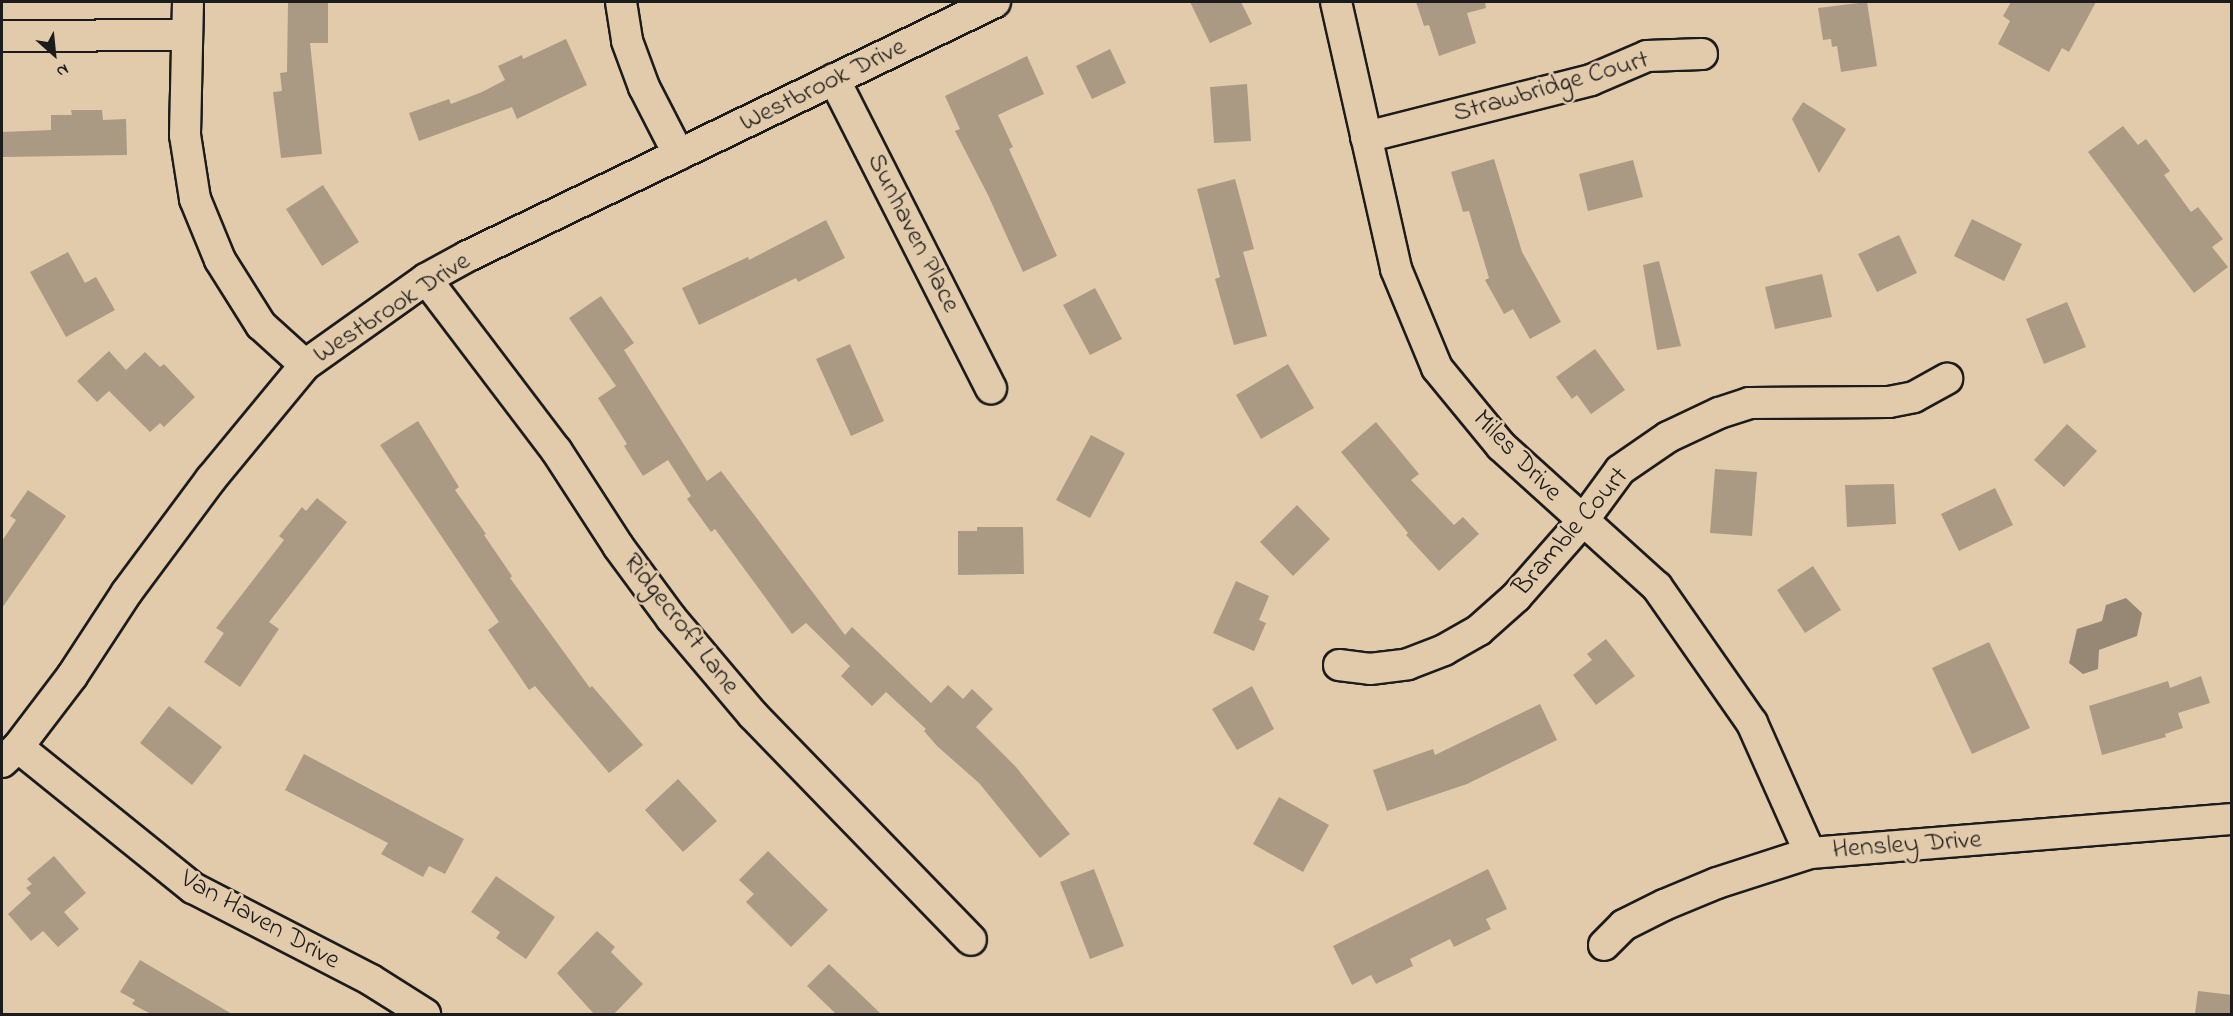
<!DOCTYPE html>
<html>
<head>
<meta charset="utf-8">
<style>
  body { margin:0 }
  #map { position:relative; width:2233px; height:1016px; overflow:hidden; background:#e2cbab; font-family:"Indie Flower",sans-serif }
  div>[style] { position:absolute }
  .water>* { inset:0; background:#968874 }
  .building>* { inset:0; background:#ab9a83 }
  .roads { filter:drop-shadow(2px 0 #1c1c1c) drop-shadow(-2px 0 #1c1c1c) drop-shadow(0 2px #1c1c1c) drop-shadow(0 -2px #1c1c1c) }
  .minor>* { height:30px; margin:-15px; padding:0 15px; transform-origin:15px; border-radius:15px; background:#e2cbab }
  span { translate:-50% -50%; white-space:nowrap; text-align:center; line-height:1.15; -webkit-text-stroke:5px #e2cbab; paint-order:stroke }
  .street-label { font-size:27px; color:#1c1c1c }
  .frame { position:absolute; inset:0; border:3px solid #1c1c1c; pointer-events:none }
  .north { position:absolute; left:24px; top:24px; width:60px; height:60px; -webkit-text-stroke:4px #e2cbab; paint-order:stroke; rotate:153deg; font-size:16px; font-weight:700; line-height:24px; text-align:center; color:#1c1c1c }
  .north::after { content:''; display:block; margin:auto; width:21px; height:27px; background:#1c1c1c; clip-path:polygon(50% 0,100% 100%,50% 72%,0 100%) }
</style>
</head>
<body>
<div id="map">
  <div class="water">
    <div style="clip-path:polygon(2126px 598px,2142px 613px,2137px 636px,2099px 650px,2098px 669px,2083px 674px,2069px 663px,2077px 629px,2102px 621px,2106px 605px)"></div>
  </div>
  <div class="building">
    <div style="clip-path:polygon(288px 2px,328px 2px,328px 43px,310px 43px,322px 154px,281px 158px,273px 92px,282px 91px,280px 73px,287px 72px)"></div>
    <div style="clip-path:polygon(1190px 2px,1241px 2px,1252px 24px,1210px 43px)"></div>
    <div style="clip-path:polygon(1416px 2px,1485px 2px,1486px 8px,1467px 13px,1476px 43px,1439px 56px,1429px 25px,1424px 26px)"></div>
    <div style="clip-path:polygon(1867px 2px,1877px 66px,1841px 72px,1837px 46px,1832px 47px,1831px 39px,1823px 40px,1818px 8px)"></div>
    <div style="clip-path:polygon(2011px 2px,2096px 2px,2069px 52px,2062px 48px,2049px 72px,1998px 44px,2010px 21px,2003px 16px)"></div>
    <div style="clip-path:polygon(566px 39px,587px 85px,517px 119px,512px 107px,419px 141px,409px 113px,449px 99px,451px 104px,482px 92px,505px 80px,498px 66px,522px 55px,523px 59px)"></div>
    <div style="clip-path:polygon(1110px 49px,1126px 83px,1092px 99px,1076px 66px)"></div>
    <div style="clip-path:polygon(1027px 56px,1044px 94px,998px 115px,1013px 147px,1009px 149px,1057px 256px,1023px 272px,988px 195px,955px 131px,960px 129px,945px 96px)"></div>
    <div style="clip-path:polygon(1247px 84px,1251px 141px,1214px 143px,1210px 87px)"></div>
    <div style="clip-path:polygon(1803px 102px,1846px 129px,1819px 173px,1792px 119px)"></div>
    <div style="clip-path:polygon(71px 110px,102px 110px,103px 120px,126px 119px,127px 155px,2px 157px,2px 132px,51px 130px,51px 115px,72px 115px)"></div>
    <div style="clip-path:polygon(2123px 126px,2138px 145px,2146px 139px,2170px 171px,2164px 175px,2191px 212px,2198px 207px,2223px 239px,2212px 247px,2228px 267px,2194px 293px,2088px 152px)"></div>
    <div style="clip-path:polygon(1494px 159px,1522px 252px,1561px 322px,1530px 339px,1513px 309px,1504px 314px,1485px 280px,1489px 278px,1469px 211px,1463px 212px,1451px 172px)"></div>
    <div style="clip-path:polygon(1633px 160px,1643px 197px,1588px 211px,1579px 174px)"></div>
    <div style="clip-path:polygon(1235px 179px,1254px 249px,1243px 252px,1267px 336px,1234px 345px,1215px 279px,1220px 277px,1197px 189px)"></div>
    <div style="clip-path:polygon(323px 185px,359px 242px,322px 266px,286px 209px)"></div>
    <div style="clip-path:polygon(1972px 219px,2022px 244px,2004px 281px,1954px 256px)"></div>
    <div style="clip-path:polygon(826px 220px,845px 258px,798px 282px,796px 278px,699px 325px,682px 288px,748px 257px,749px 260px)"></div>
    <div style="clip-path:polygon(1899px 235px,1917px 273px,1877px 292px,1858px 254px)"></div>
    <div style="clip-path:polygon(68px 252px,85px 283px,96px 277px,115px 310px,66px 337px,30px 272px)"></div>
    <div style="clip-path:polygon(1659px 261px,1681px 346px,1657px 350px,1643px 265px)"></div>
    <div style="clip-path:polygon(1822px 274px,1832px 317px,1775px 329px,1765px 287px)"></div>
    <div style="clip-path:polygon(1095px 288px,1122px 339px,1090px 355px,1063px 305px)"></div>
    <div style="clip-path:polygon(601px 296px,634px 343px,624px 350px,707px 481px,721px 471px,845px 635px,852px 627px,931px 703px,948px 685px,963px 699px,972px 689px,993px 709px,976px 727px,1016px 767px,1070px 834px,1040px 858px,979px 783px,937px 746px,924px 731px,926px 729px,886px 692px,872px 706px,841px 676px,850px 666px,806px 623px,792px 634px,715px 529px,711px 532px,687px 499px,691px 496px,668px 460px,643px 476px,624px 446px,627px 444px,598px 398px,616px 386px,569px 318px)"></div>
    <div style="clip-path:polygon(2067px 302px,2086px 347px,2044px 364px,2026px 319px)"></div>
    <div style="clip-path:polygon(850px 344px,884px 421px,851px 436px,816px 359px)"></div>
    <div style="clip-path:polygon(1595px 349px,1625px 390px,1591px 414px,1577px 395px,1572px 399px,1556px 377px)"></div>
    <div style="clip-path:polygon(109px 351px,126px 370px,145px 352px,160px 367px,164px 364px,195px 397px,164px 427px,160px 423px,150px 432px,109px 391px,97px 402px,77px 381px)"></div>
    <div style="clip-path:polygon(1288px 364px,1314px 408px,1261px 439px,1236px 395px)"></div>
    <div style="clip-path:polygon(418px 421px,459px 487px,455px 490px,486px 534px,484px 535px,512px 576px,510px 578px,590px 688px,592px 686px,643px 745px,609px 773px,535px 686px,529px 690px,488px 630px,499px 622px,380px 445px)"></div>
    <div style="clip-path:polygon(1376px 422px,1419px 474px,1411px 480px,1454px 525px,1463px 517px,1479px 534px,1439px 571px,1406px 535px,1408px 533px,1341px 452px)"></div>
    <div style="clip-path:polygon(2067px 424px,2097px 451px,2064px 487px,2034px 460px)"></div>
    <div style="clip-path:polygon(1091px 435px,1125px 453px,1090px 518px,1056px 500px)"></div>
    <div style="clip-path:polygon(1715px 469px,1757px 472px,1752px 536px,1710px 533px)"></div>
    <div style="clip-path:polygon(1894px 484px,1896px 524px,1847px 527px,1845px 485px)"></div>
    <div style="clip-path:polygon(1995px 488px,2013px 525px,1959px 551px,1941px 514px)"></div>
    <div style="clip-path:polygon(28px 490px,66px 516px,2px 608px,2px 541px,16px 520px,10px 516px)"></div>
    <div style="clip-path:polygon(317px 498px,347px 522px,269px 622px,279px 629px,240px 687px,204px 662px,224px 633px,216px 628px,284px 540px,279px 536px,302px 507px,306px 511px)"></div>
    <div style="clip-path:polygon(1297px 505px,1330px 539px,1293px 576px,1260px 542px)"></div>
    <div style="clip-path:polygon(977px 527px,1023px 527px,1024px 574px,958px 575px,958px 531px,977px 531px)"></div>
    <div style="clip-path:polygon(1813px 566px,1841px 610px,1805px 633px,1777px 590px)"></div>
    <div style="clip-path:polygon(1236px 581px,1269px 596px,1259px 620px,1266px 623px,1254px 651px,1213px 633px)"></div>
    <div style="clip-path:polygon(1606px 639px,1635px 676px,1596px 705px,1573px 675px,1592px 660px,1587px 654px)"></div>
    <div style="clip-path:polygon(1989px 642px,2030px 728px,1972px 754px,1932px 668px)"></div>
    <div style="clip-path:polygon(2201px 676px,2210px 703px,2178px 713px,2183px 728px,2165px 734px,2166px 737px,2102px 755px,2089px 706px,2168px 681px,2170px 688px)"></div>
    <div style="clip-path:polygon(1252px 686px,1274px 729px,1237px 750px,1212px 709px)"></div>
    <div style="clip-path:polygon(1540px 704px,1557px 740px,1467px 784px,1387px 811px,1373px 770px,1433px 749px,1435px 755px)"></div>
    <div style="clip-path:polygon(169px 706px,222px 747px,192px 785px,140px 743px)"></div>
    <div style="clip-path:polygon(304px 754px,464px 839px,445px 874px,429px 866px,423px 877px,381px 854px,388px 843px,285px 790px)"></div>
    <div style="clip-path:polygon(678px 779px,717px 821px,683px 852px,645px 810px)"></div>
    <div style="clip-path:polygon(1279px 797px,1329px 825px,1303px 872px,1253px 844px)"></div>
    <div style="clip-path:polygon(768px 851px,828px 910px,791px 947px,746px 902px,754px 894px,739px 880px)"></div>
    <div style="clip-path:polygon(54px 856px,86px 893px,64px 912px,79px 929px,58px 947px,43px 931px,31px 941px,8px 914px,31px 893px,26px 888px,32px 884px,27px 879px)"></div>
    <div style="clip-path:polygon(1094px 869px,1124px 946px,1090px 959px,1060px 882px)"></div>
    <div style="clip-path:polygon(1488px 869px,1507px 909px,1486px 919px,1491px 929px,1454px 947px,1450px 939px,1410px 959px,1413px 966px,1376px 984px,1371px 975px,1352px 985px,1333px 946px)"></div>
    <div style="clip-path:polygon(496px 876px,555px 917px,526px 959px,496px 938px,500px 932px,471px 912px)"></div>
    <div style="clip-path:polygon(597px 931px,615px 947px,611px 952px,643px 984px,614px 1014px,594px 1014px,557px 973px)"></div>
    <div style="clip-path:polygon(140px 960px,232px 1014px,151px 1014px,132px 1004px,135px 1000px,120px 992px)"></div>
    <div style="clip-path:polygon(829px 964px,881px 1014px,836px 1014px,807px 986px)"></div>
    <div style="clip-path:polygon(2198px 991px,2232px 995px,2232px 1014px,2195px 1014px)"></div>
  </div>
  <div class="roads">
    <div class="minor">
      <div style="left:188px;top:2px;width:133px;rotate:91.3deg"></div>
      <div style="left:185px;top:135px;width:65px;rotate:81.1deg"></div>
      <div style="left:195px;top:199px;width:66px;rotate:67.7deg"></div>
      <div style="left:220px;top:260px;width:77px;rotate:57.8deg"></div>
      <div style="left:261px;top:325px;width:59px;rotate:42.3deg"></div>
      <div style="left:621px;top:2px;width:39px;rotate:81deg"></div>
      <div style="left:627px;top:41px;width:49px;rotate:69.7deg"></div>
      <div style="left:644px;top:87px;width:76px;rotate:62.8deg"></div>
      <div style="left:1336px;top:2px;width:274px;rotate:77.3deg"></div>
      <div style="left:1396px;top:269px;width:107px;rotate:67.5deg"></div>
      <div style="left:1437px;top:368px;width:101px;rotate:50.6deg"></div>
      <div style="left:1501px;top:446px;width:210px;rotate:42.1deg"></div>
      <div style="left:1657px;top:587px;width:166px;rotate:55.1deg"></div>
      <div style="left:1752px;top:723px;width:142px;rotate:66deg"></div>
      <div style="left:2px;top:36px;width:185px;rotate:-0.3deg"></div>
      <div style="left:834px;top:79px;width:347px;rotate:63.1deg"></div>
      <div style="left:1366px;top:137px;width:232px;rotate:-14.2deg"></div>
      <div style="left:1591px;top:80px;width:61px;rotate:-23.2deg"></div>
      <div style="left:1647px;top:56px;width:55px;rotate:-2.1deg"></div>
      <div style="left:426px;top:279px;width:215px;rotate:52.8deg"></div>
      <div style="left:556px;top:450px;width:114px;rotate:57.1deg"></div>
      <div style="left:618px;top:546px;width:89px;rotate:53.6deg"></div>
      <div style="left:671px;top:618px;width:127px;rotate:49.8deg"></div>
      <div style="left:753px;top:715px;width:313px;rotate:45.9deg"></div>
      <div style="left:1339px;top:665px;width:31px;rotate:7deg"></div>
      <div style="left:1370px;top:669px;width:38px;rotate:-7deg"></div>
      <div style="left:1408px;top:664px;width:39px;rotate:-21deg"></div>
      <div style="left:1444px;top:650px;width:40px;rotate:-29.7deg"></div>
      <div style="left:1479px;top:630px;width:50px;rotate:-41.7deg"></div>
      <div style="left:1516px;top:597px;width:100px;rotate:-48.7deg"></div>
      <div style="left:1582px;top:522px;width:64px;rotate:-53.8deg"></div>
      <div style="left:1620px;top:470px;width:58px;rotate:-34.5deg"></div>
      <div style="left:1668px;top:437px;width:56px;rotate:-25.2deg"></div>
      <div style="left:1719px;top:413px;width:32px;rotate:-18deg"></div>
      <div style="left:1749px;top:403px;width:140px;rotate:-0.4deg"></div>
      <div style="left:1889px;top:402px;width:25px;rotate:-11deg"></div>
      <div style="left:1914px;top:397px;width:38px;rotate:-29deg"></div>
      <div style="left:18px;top:747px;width:225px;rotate:38.9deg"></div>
      <div style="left:193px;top:888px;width:200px;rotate:27.3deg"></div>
      <div style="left:371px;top:980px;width:64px;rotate:32.2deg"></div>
      <div style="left:2px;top:762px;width:22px;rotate:-43deg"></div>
      <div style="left:18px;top:747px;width:89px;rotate:-52.7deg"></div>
      <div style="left:72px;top:676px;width:100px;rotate:-56.8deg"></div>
      <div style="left:127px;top:592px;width:141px;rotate:-53.4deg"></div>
      <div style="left:211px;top:479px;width:148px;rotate:-50.5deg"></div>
      <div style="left:305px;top:365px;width:148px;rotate:-35.4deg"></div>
      <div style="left:426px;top:279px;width:48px;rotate:-28.7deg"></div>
      <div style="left:468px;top:256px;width:585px;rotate:-25.73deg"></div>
      <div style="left:1604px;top:945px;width:28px;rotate:-45deg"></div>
      <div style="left:1624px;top:925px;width:45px;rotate:-26.6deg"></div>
      <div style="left:1664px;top:905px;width:57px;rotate:-22.5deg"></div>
      <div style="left:1717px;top:883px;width:98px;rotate:-17.9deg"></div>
      <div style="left:1810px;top:853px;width:423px;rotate:-4.6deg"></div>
    </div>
  </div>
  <div class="street-label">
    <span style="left:823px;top:85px;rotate:-26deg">Westbrook Drive</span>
    <span style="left:1551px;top:87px;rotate:-16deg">Strawbridge Court</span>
    <span style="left:913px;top:233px;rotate:63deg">Sunhaven Place</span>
    <span style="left:392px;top:308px;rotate:-33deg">Westbrook Drive</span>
    <span style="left:1517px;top:456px;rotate:46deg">Miles Drive</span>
    <span style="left:1571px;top:532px;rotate:-49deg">Bramble Court</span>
    <span style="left:681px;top:624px;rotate:52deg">Ridgecroft Lane</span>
    <span style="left:1907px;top:845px;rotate:-4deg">Hensley Drive</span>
    <span style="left:260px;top:920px;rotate:29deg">Van Haven Drive</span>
  </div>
  <div class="frame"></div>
  <div class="north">N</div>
</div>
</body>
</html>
